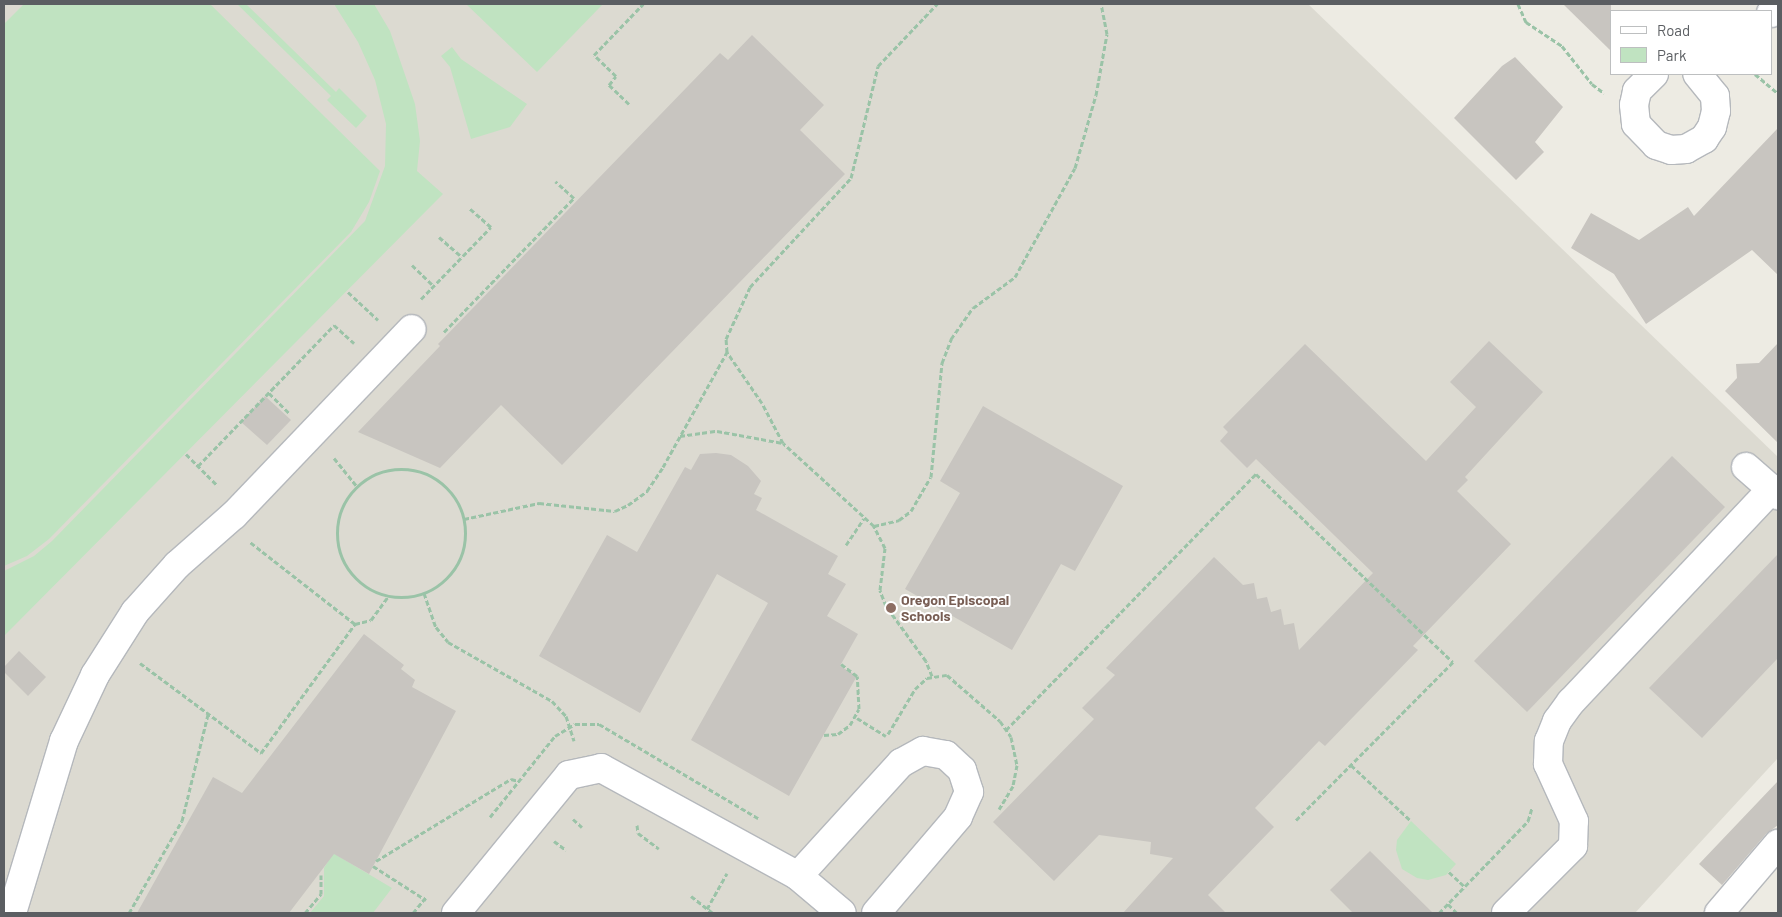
<!DOCTYPE html>
<html>
<head>
<meta charset="utf-8">
<style>
  body { margin:0 }
  #map { position:relative; width:1782px; height:917px; overflow:hidden; background:#edebe3; font-family:Barlow,sans-serif }
  div>[style] { position:absolute }
  .education>* { inset:0; background:#dcdad1 }
  .green>* { inset:0; background:#c0e3c1 }
  .building>* { inset:0; background:#c8c5c0 }
  .path>* { height:3px; margin-top:-1.5px; transform-origin:0; background:repeating-linear-gradient(90deg,#9ac3a7 0 5px,transparent 0 7.5px) }
  .path>.ring { margin:-1.5px; padding:0; box-sizing:content-box; background:none; border:3px solid #9ac3a7; border-radius:50% }
  .roads { filter:drop-shadow(1px 0 #b5b8bc) drop-shadow(-1px 0 #b5b8bc) drop-shadow(0 1px #b5b8bc) drop-shadow(0 -1px #b5b8bc) }
  .minor>* { height:28px; margin:-14px; padding:0 14px; transform-origin:14px; border-radius:14px; background:#fff }
  .dots>* { width:14px; height:14px; translate:-50% -50%; box-sizing:border-box; border:2px solid #fff; border-radius:50% }
  span { translate:-50% -50%; white-space:nowrap; text-align:center; line-height:1.15; -webkit-text-stroke:4px #fff; paint-order:stroke }
  .education-label { font-size:14px; color:#785e54; font-weight:700 }
  .left { translate:0 -50%; text-align:left }
  .frame { position:absolute; inset:0; border:5px solid #5b5e62; pointer-events:none }
  .legend { position:absolute; left:1610px; top:10px; width:162px; height:65px; box-sizing:border-box; background:#fff; border:1px solid #bdbfc0; margin:0; padding:6px 9px; list-style:none; font-size:15px; color:#5b5e62 }
  .legend li { display:flex; align-items:center; gap:10px; height:25px }
  .legend b { width:25px; border:1px solid #bdbfc0 }
</style>
</head>
<body>
<div id="map">
  <div class="education">
    <div style="clip-path:polygon(4px 4px,1308px 4px,1778px 457px,1778px 758px,1635px 913px,4px 913px)"></div>
  </div>
  <div class="green">
    <div style="clip-path:polygon(24px 4px,210px 4px,380px 171px,369px 202px,351px 232px,49px 539px,27px 556px,4px 566px,4px 24px)"></div>
    <div style="clip-path:polygon(237px 4px,246px 4px,336px 92px,339px 88px,367px 116px,356px 128px,327px 100px,331px 96px)"></div>
    <div style="clip-path:polygon(334px 4px,374px 4px,390px 31px,415px 104px,420px 141px,417px 171px,443px 194px,4px 636px,4px 571px,34px 556px,52px 541px,365px 221px,385px 166px,386px 124px,375px 80px,358px 42px)"></div>
    <div style="clip-path:polygon(466px 4px,603px 4px,537px 72px)"></div>
    <div style="clip-path:polygon(452px 47px,461px 59px,527px 104px,510px 127px,471px 139px,450px 67px,441px 56px)"></div>
    <div style="clip-path:polygon(1411px 821px,1456px 864px,1446px 875px,1428px 880px,1417px 878px,1402px 869px,1396px 850px,1397px 840px)"></div>
    <div style="clip-path:polygon(333px 853px,392px 888px,373px 913px,310px 913px,324px 896px,324px 868px)"></div>
  </div>
  <div class="building">
    <div style="clip-path:polygon(1563px 4px,1611px 4px,1611px 51px)"></div>
    <div style="clip-path:polygon(752px 35px,824px 105px,800px 130px,845px 174px,562px 465px,501px 405px,440px 468px,358px 432px,440px 346px,438px 344px,720px 53px,728px 60px)"></div>
    <div style="clip-path:polygon(1515px 57px,1563px 107px,1535px 142px,1544px 152px,1516px 180px,1454px 118px,1502px 66px)"></div>
    <div style="clip-path:polygon(1778px 128px,1778px 275px,1752px 250px,1646px 324px,1614px 274px,1571px 248px,1591px 213px,1639px 240px,1688px 207px,1694px 216px)"></div>
    <div style="clip-path:polygon(1489px 341px,1543px 392px,1465px 477px,1468px 480px,1457px 491px,1511px 544px,1413px 646px,1418px 650px,1325px 746px,1319px 741px,1255px 808px,1274px 827px,1208px 895px,1226px 913px,1123px 913px,1173px 858px,1150px 854px,1151px 842px,1099px 835px,1054px 881px,993px 822px,1094px 719px,1082px 708px,1115px 675px,1106px 668px,1214px 557px,1243px 585px,1254px 583px,1257px 599px,1267px 597px,1271px 612px,1281px 609px,1284px 625px,1294px 623px,1299px 650px,1373px 573px,1256px 459px,1247px 468px,1220px 441px,1228px 432px,1223px 427px,1305px 344px,1426px 461px,1476px 407px,1450px 382px)"></div>
    <div style="clip-path:polygon(1778px 343px,1778px 443px,1725px 391px,1737px 378px,1736px 364px,1759px 363px)"></div>
    <div style="clip-path:polygon(265px 396px,291px 420px,267px 445px,241px 422px)"></div>
    <div style="clip-path:polygon(983px 406px,1123px 486px,1075px 571px,1061px 564px,1012px 650px,905px 589px,960px 493px,940px 481px)"></div>
    <div style="clip-path:polygon(716px 453px,731px 455px,748px 466px,761px 481px,754px 494px,762px 498px,756px 510px,838px 556px,828px 574px,846px 584px,827px 616px,858px 634px,840px 666px,857px 676px,789px 796px,691px 740px,768px 603px,717px 574px,640px 713px,539px 656px,607px 535px,637px 552px,685px 467px,691px 470px,700px 454px)"></div>
    <div style="clip-path:polygon(1672px 456px,1725px 507px,1527px 712px,1474px 661px)"></div>
    <div style="clip-path:polygon(1778px 554px,1778px 658px,1702px 738px,1649px 688px)"></div>
    <div style="clip-path:polygon(364px 634px,404px 665px,401px 669px,415px 680px,412px 687px,456px 711px,369px 874px,334px 854px,289px 913px,137px 913px,213px 777px,242px 793px)"></div>
    <div style="clip-path:polygon(19px 651px,46px 677px,28px 696px,4px 672px,4px 667px)"></div>
    <div style="clip-path:polygon(1778px 781px,1778px 825px,1766px 834px,1722px 885px,1699px 864px)"></div>
    <div style="clip-path:polygon(1370px 851px,1433px 913px,1353px 913px,1330px 890px)"></div>
  </div>
  <div class="path">
    <div style="left:1518px;top:4px;width:20px;rotate:66deg"></div>
    <div style="left:1526px;top:22px;width:43px;rotate:33.7deg"></div>
    <div style="left:1562px;top:46px;width:48px;rotate:51.7deg"></div>
    <div style="left:1592px;top:84px;width:15px;rotate:37deg"></div>
    <div style="left:1755px;top:74px;width:30px;rotate:40deg"></div>
    <div style="left:629px;top:104px;width:28px;rotate:-136deg"></div>
    <div style="left:609px;top:85px;width:11px;rotate:-52deg"></div>
    <div style="left:616px;top:76px;width:30px;rotate:-136deg"></div>
    <div style="left:594px;top:55px;width:71px;rotate:-46.1deg"></div>
    <div style="left:439px;top:237px;width:30px;rotate:41deg"></div>
    <div style="left:412px;top:265px;width:30px;rotate:44deg"></div>
    <div style="left:348px;top:292px;width:41px;rotate:43deg"></div>
    <div style="left:421px;top:299px;width:100px;rotate:-45.8deg"></div>
    <div style="left:491px;top:227px;width:29px;rotate:-139deg"></div>
    <div style="left:444px;top:332px;width:187px;rotate:-45.9deg"></div>
    <div style="left:574px;top:198px;width:25px;rotate:-138deg"></div>
    <div style="left:269px;top:393px;width:28px;rotate:45deg"></div>
    <div style="left:680px;top:436px;width:37px;rotate:-8deg"></div>
    <div style="left:717px;top:431px;width:67px;rotate:10.3deg"></div>
    <div style="left:186px;top:454px;width:45px;rotate:45deg"></div>
    <div style="left:334px;top:458px;width:36px;rotate:51deg"></div>
    <div style="left:198px;top:466px;width:196px;rotate:-46deg"></div>
    <div style="left:334px;top:325px;width:27px;rotate:42deg"></div>
    <div class="ring" style="left:337px;top:469px;width:125px;height:125px"></div>
    <div style="left:464px;top:519px;width:77px;rotate:-12deg"></div>
    <div style="left:539px;top:503px;width:76px;rotate:6deg"></div>
    <div style="left:615px;top:511px;width:14px;rotate:-25deg"></div>
    <div style="left:628px;top:505px;width:24px;rotate:-36deg"></div>
    <div style="left:647px;top:491px;width:29px;rotate:-56deg"></div>
    <div style="left:663px;top:467px;width:132px;rotate:-60.9deg"></div>
    <div style="left:874px;top:526px;width:26px;rotate:-13deg"></div>
    <div style="left:899px;top:520px;width:15px;rotate:-37deg"></div>
    <div style="left:911px;top:511px;width:39px;rotate:-60deg"></div>
    <div style="left:931px;top:477px;width:115px;rotate:-84.5deg"></div>
    <div style="left:942px;top:363px;width:26px;rotate:-69deg"></div>
    <div style="left:951px;top:339px;width:38px;rotate:-55deg"></div>
    <div style="left:973px;top:308px;width:52px;rotate:-36.4deg"></div>
    <div style="left:1015px;top:277px;width:124px;rotate:-61.2deg"></div>
    <div style="left:1075px;top:168px;width:76px;rotate:-74deg"></div>
    <div style="left:1096px;top:95px;width:62px;rotate:-79.8deg"></div>
    <div style="left:1107px;top:34px;width:31px;rotate:-101deg"></div>
    <div style="left:846px;top:545px;width:32px;rotate:-56deg"></div>
    <div style="left:424px;top:593px;width:36px;rotate:71deg"></div>
    <div style="left:436px;top:627px;width:19px;rotate:51deg"></div>
    <div style="left:448px;top:642px;width:120px;rotate:29.6deg"></div>
    <div style="left:552px;top:701px;width:21px;rotate:47deg"></div>
    <div style="left:566px;top:716px;width:26px;rotate:72deg"></div>
    <div style="left:355px;top:624px;width:16px;rotate:-14deg"></div>
    <div style="left:371px;top:620px;width:29px;rotate:-54deg"></div>
    <div style="left:140px;top:663px;width:151px;rotate:36.6deg"></div>
    <div style="left:261px;top:753px;width:160px;rotate:-53.9deg"></div>
    <div style="left:355px;top:624px;width:133px;rotate:-142deg"></div>
    <div style="left:932px;top:676px;width:16px;rotate:-112deg"></div>
    <div style="left:926px;top:661px;width:68px;rotate:-126deg"></div>
    <div style="left:886px;top:606px;width:17px;rotate:-111deg"></div>
    <div style="left:880px;top:590px;width:42px;rotate:-83.2deg"></div>
    <div style="left:885px;top:548px;width:25px;rotate:-117deg"></div>
    <div style="left:874px;top:526px;width:123px;rotate:-137.6deg"></div>
    <div style="left:783px;top:443px;width:45px;rotate:-117.7deg"></div>
    <div style="left:762px;top:403px;width:62px;rotate:-124.5deg"></div>
    <div style="left:727px;top:352px;width:13px;rotate:-94deg"></div>
    <div style="left:726px;top:339px;width:57px;rotate:-65.2deg"></div>
    <div style="left:750px;top:287px;width:149px;rotate:-47.2deg"></div>
    <div style="left:851px;top:178px;width:115px;rotate:-76.4deg"></div>
    <div style="left:878px;top:66px;width:86px;rotate:-46.4deg"></div>
    <div style="left:857px;top:718px;width:34px;rotate:32deg"></div>
    <div style="left:1006px;top:730px;width:358px;rotate:-45.7deg"></div>
    <div style="left:1256px;top:474px;width:272px;rotate:43.7deg"></div>
    <div style="left:1453px;top:662px;width:224px;rotate:134.8deg"></div>
    <div style="left:888px;top:734px;width:52px;rotate:-59deg"></div>
    <div style="left:915px;top:689px;width:16px;rotate:-43deg"></div>
    <div style="left:927px;top:678px;width:20px;rotate:-9deg"></div>
    <div style="left:947px;top:675px;width:70px;rotate:41deg"></div>
    <div style="left:1000px;top:721px;width:19px;rotate:55deg"></div>
    <div style="left:1011px;top:737px;width:29px;rotate:78deg"></div>
    <div style="left:1017px;top:765px;width:21px;rotate:101deg"></div>
    <div style="left:1013px;top:786px;width:27px;rotate:121deg"></div>
    <div style="left:824px;top:735px;width:14px;rotate:-4deg"></div>
    <div style="left:838px;top:734px;width:15px;rotate:-37deg"></div>
    <div style="left:850px;top:725px;width:18px;rotate:-61deg"></div>
    <div style="left:859px;top:709px;width:33px;rotate:-93deg"></div>
    <div style="left:857px;top:676px;width:20px;rotate:-143deg"></div>
    <div style="left:1351px;top:765px;width:82px;rotate:43deg"></div>
    <div style="left:490px;top:817px;width:104px;rotate:-51.3deg"></div>
    <div style="left:555px;top:736px;width:23px;rotate:-31deg"></div>
    <div style="left:575px;top:724px;width:24px"></div>
    <div style="left:599px;top:724px;width:185px;rotate:30.6deg"></div>
    <div style="left:573px;top:819px;width:12px;rotate:42deg"></div>
    <div style="left:637px;top:825px;width:8px;rotate:83deg"></div>
    <div style="left:638px;top:833px;width:26px;rotate:37deg"></div>
    <div style="left:554px;top:841px;width:15px;rotate:37deg"></div>
    <div style="left:376px;top:861px;width:158px;rotate:-31.3deg"></div>
    <div style="left:511px;top:779px;width:8px;rotate:14deg"></div>
    <div style="left:373px;top:866px;width:63px;rotate:32.7deg"></div>
    <div style="left:1449px;top:872px;width:22px;rotate:43deg"></div>
    <div style="left:691px;top:896px;width:28px;rotate:38deg"></div>
    <div style="left:1448px;top:904px;width:13px;rotate:45deg"></div>
    <div style="left:707px;top:909px;width:41px;rotate:-60.9deg"></div>
    <div style="left:129px;top:913px;width:106px;rotate:-60.1deg"></div>
    <div style="left:182px;top:821px;width:110px;rotate:-76.3deg"></div>
    <div style="left:305px;top:913px;width:25px;rotate:-50deg"></div>
    <div style="left:321px;top:894px;width:19px;rotate:-90deg"></div>
    <div style="left:413px;top:913px;width:22px;rotate:-51deg"></div>
    <div style="left:1439px;top:913px;width:128px;rotate:-45.9deg"></div>
    <div style="left:1528px;top:821px;width:14px;rotate:-73deg"></div>
  </div>
  <div class="roads">
    <div class="minor">
      <div style="left:1771px;top:13px;width:11px;rotate:-49deg"></div>
      <div style="left:1654px;top:74px;width:24px;rotate:135deg"></div>
      <div style="left:1637px;top:91px;width:14px;rotate:102deg"></div>
      <div style="left:1634px;top:105px;width:19px;rotate:84deg"></div>
      <div style="left:1636px;top:124px;width:29px;rotate:46deg"></div>
      <div style="left:1656px;top:145px;width:16px;rotate:18deg"></div>
      <div style="left:1671px;top:150px;width:15px;rotate:-4deg"></div>
      <div style="left:1686px;top:149px;width:21px;rotate:-29deg"></div>
      <div style="left:1704px;top:139px;width:14px;rotate:-56deg"></div>
      <div style="left:1712px;top:127px;width:16px;rotate:-76deg"></div>
      <div style="left:1716px;top:111px;width:15px;rotate:-94deg"></div>
      <div style="left:1715px;top:96px;width:28px;rotate:-129deg"></div>
      <div style="left:1746px;top:467px;width:43px;rotate:41.2deg"></div>
      <div style="left:798px;top:876px;width:153px;rotate:-47.7deg"></div>
      <div style="left:901px;top:763px;width:25px;rotate:-29deg"></div>
      <div style="left:923px;top:751px;width:23px;rotate:10deg"></div>
      <div style="left:946px;top:755px;width:22px;rotate:43deg"></div>
      <div style="left:962px;top:770px;width:23px;rotate:72deg"></div>
      <div style="left:969px;top:792px;width:27px;rotate:114deg"></div>
      <div style="left:958px;top:817px;width:126px;rotate:130.5deg"></div>
      <div style="left:12px;top:913px;width:180px;rotate:-73.2deg"></div>
      <div style="left:64px;top:741px;width:73px;rotate:-64.8deg"></div>
      <div style="left:95px;top:675px;width:75px;rotate:-57.6deg"></div>
      <div style="left:135px;top:612px;width:63px;rotate:-48.2deg"></div>
      <div style="left:177px;top:565px;width:76px;rotate:-41.3deg"></div>
      <div style="left:234px;top:515px;width:257px;rotate:-46.3deg"></div>
      <div style="left:456px;top:913px;width:178px;rotate:-50.7deg"></div>
      <div style="left:569px;top:775px;width:33px;rotate:-12deg"></div>
      <div style="left:601px;top:768px;width:225px;rotate:28.7deg"></div>
      <div style="left:798px;top:876px;width:57px;rotate:40.1deg"></div>
      <div style="left:1506px;top:913px;width:95px;rotate:-45deg"></div>
      <div style="left:1573px;top:846px;width:25px;rotate:-88deg"></div>
      <div style="left:1574px;top:821px;width:63px;rotate:-114.5deg"></div>
      <div style="left:1548px;top:764px;width:23px;rotate:-88deg"></div>
      <div style="left:1549px;top:741px;width:22px;rotate:-68deg"></div>
      <div style="left:1557px;top:721px;width:24px;rotate:-54deg"></div>
      <div style="left:1571px;top:702px;width:293px;rotate:-46.7deg"></div>
      <div style="left:1719px;top:913px;width:91px;rotate:-49.5deg"></div>
    </div>
  </div>
  <div class="dots">
    <div style="left:891px;top:608px;background:#8d6e63"></div>
  </div>
  <div class="education-label">
    <span class="left" style="left:901px;top:608px">Oregon Episcopal<br>Schools</span>
  </div>
  <div class="frame"></div>
  <ul class="legend">
  <li><b style="height:6px;background:#fff"></b>Road</li>
  <li><b style="height:14px;background:#c0e3c1"></b>Park</li>
  </ul>
</div>
</body>
</html>
